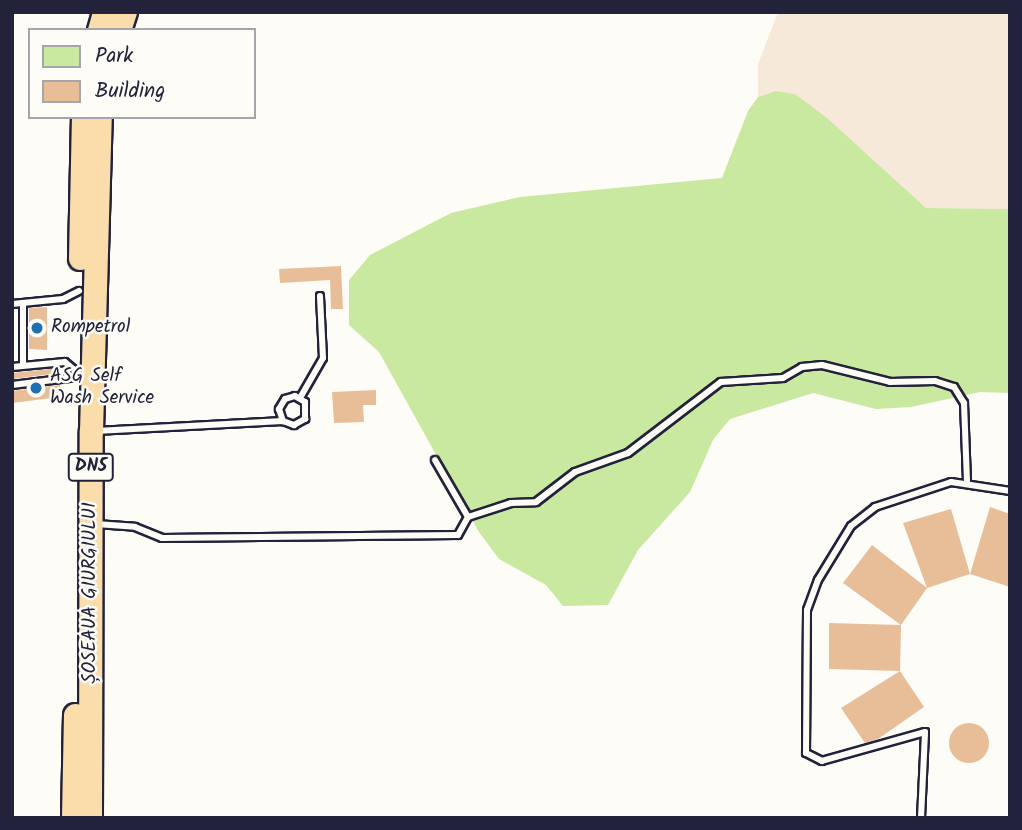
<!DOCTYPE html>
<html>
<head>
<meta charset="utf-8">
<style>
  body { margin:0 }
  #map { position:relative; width:1022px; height:830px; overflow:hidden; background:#fdfcf7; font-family:Kalam,sans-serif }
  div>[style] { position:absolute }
  .built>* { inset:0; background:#f7e9da }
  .green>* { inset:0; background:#c9e8a0 }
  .building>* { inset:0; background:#e8be98 }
  .round { border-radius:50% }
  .roads { filter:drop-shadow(2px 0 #22223b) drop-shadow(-2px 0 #22223b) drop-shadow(0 2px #22223b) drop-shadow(0 -2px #22223b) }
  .lane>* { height:6px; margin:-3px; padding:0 3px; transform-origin:3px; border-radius:3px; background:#fdfcf7 }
  .highway>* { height:23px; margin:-11.5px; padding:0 11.5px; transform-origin:11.5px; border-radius:11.5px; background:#faddab }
  .dots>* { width:19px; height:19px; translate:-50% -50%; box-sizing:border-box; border:4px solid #fdfcf7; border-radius:50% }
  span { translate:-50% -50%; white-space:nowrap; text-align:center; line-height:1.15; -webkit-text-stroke:5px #fdfcf7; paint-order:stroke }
  .shield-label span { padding:2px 5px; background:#fdfcf7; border:2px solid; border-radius:5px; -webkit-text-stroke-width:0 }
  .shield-label { font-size:18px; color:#22223b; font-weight:700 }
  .poi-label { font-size:19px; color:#22223b }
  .left { translate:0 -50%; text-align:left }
  .street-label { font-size:19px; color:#22223b }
  .frame { position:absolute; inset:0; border:14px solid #22223b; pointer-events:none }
  .legend { position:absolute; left:28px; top:28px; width:228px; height:91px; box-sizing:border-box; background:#fdfcf7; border:2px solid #a5a5ac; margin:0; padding:9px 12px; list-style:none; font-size:21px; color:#22223b }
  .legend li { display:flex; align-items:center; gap:14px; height:35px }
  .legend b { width:35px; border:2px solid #a5a5ac }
</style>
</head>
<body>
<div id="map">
  <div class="built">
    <div style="clip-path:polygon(778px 12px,1010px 12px,1010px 209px,926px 208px,795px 94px,776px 91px,758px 97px,758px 64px)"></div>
  </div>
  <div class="green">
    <div style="clip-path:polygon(776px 91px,795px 94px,827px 118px,926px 208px,1010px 209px,1010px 393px,980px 392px,911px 407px,876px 409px,813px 393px,730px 419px,713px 440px,690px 492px,638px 550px,608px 605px,563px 606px,546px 585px,499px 559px,479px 532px,379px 352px,349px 325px,349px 280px,370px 255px,451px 213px,520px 197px,722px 178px,748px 111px,758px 97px)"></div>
  </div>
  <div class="building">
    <div style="clip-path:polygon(341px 266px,343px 309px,331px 309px,330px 280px,280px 283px,279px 269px)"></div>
    <div style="clip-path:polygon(47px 307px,47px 350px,29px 349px,29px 308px)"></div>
    <div style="clip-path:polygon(60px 368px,60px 373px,12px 379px,12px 373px)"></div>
    <div style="clip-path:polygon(60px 385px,60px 397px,12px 403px,12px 391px)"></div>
    <div style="clip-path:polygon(376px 390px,376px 405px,363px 405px,364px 422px,334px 423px,332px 392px)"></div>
    <div style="clip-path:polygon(990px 507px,1010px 514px,1010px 587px,970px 574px)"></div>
    <div style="clip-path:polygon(951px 509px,970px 574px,927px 588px,903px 523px)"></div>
    <div style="clip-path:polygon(872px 545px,927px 588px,901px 625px,843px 583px)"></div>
    <div style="clip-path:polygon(829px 623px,901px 625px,900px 671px,829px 669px)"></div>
    <div style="clip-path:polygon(900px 671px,924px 707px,878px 739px,865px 743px,841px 708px)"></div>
    <div class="round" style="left:949px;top:723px;width:40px;height:40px"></div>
  </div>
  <div class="roads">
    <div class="lane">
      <div style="left:12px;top:304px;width:51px;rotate:-5.6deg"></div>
      <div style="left:63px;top:299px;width:18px;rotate:-27deg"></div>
      <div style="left:23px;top:365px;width:62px;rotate:-90deg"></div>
      <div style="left:12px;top:367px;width:53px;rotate:-5.4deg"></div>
      <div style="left:65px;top:362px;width:17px;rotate:40deg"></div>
      <div style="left:12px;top:385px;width:66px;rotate:-6.9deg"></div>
      <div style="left:300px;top:398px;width:46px;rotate:-60.1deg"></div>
      <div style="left:323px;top:358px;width:62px;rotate:-92.8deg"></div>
      <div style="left:96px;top:431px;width:187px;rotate:-3.1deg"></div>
      <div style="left:283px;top:421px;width:12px;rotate:20deg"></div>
      <div style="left:294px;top:425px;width:13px;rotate:-29deg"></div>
      <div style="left:305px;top:419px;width:17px;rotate:-90deg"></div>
      <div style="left:305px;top:402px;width:12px;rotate:-149deg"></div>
      <div style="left:295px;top:396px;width:10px;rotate:163deg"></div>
      <div style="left:285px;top:399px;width:12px;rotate:121deg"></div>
      <div style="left:279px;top:409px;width:13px;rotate:72deg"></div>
      <div style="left:435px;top:460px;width:66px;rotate:59.9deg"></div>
      <div style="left:96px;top:524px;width:39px;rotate:4deg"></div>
      <div style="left:135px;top:527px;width:29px;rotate:22deg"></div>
      <div style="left:162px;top:538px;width:296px;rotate:-0.6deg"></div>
      <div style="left:458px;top:535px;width:21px;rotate:-61deg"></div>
      <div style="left:468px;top:517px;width:45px;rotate:-18deg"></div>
      <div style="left:511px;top:503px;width:25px;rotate:-2deg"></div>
      <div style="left:536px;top:502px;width:49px;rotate:-37.6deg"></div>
      <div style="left:575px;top:472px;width:56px;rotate:-19.7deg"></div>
      <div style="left:628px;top:453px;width:117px;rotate:-37.4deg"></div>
      <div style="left:721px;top:382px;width:62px;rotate:-3.7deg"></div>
      <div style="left:783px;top:378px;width:22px;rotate:-30deg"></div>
      <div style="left:802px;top:367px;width:20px;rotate:-6deg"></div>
      <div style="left:822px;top:365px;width:70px;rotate:14deg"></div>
      <div style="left:890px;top:382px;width:45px;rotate:-1.3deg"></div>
      <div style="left:935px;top:381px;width:20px;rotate:18deg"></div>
      <div style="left:954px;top:387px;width:19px;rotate:58deg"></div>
      <div style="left:964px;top:403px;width:78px;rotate:87.8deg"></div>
      <div style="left:921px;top:818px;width:86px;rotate:-87.3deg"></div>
      <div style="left:925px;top:732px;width:107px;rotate:164.3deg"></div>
      <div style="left:822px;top:761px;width:18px;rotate:-153deg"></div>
      <div style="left:806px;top:753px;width:143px;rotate:-89.6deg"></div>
      <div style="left:807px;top:610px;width:32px;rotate:-70deg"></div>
      <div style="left:818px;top:580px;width:63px;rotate:-58.6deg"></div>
      <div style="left:851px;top:526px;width:31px;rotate:-38deg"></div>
      <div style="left:875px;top:507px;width:80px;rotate:-18.2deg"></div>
      <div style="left:951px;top:482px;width:60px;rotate:8.7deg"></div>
    </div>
    <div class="highway">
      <div style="left:99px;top:30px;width:19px;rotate:-74deg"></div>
      <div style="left:119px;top:30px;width:19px;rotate:-72deg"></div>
      <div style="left:80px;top:258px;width:141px;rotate:-88.8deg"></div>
      <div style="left:73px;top:818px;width:103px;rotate:-88.9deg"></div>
      <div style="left:90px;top:818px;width:387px;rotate:-89.9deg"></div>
      <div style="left:91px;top:431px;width:314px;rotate:-88.4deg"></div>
    </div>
  </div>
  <div class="dots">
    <div style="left:37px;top:328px;background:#1f6fb2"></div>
    <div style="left:36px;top:388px;background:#1f6fb2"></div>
  </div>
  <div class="shield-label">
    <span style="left:91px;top:467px">DN5</span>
  </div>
  <div class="poi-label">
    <span class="left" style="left:51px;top:328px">Rompetrol</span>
    <span class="left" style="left:50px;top:388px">ASG Self<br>Wash Service</span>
  </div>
  <div class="street-label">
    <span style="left:91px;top:593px;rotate:-90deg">ȘOSEAUA GIURGIULUI</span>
  </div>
  <div class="frame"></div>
  <ul class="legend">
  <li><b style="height:19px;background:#c9e8a0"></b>Park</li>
  <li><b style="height:19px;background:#e8be98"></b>Building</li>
  </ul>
</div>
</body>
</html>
